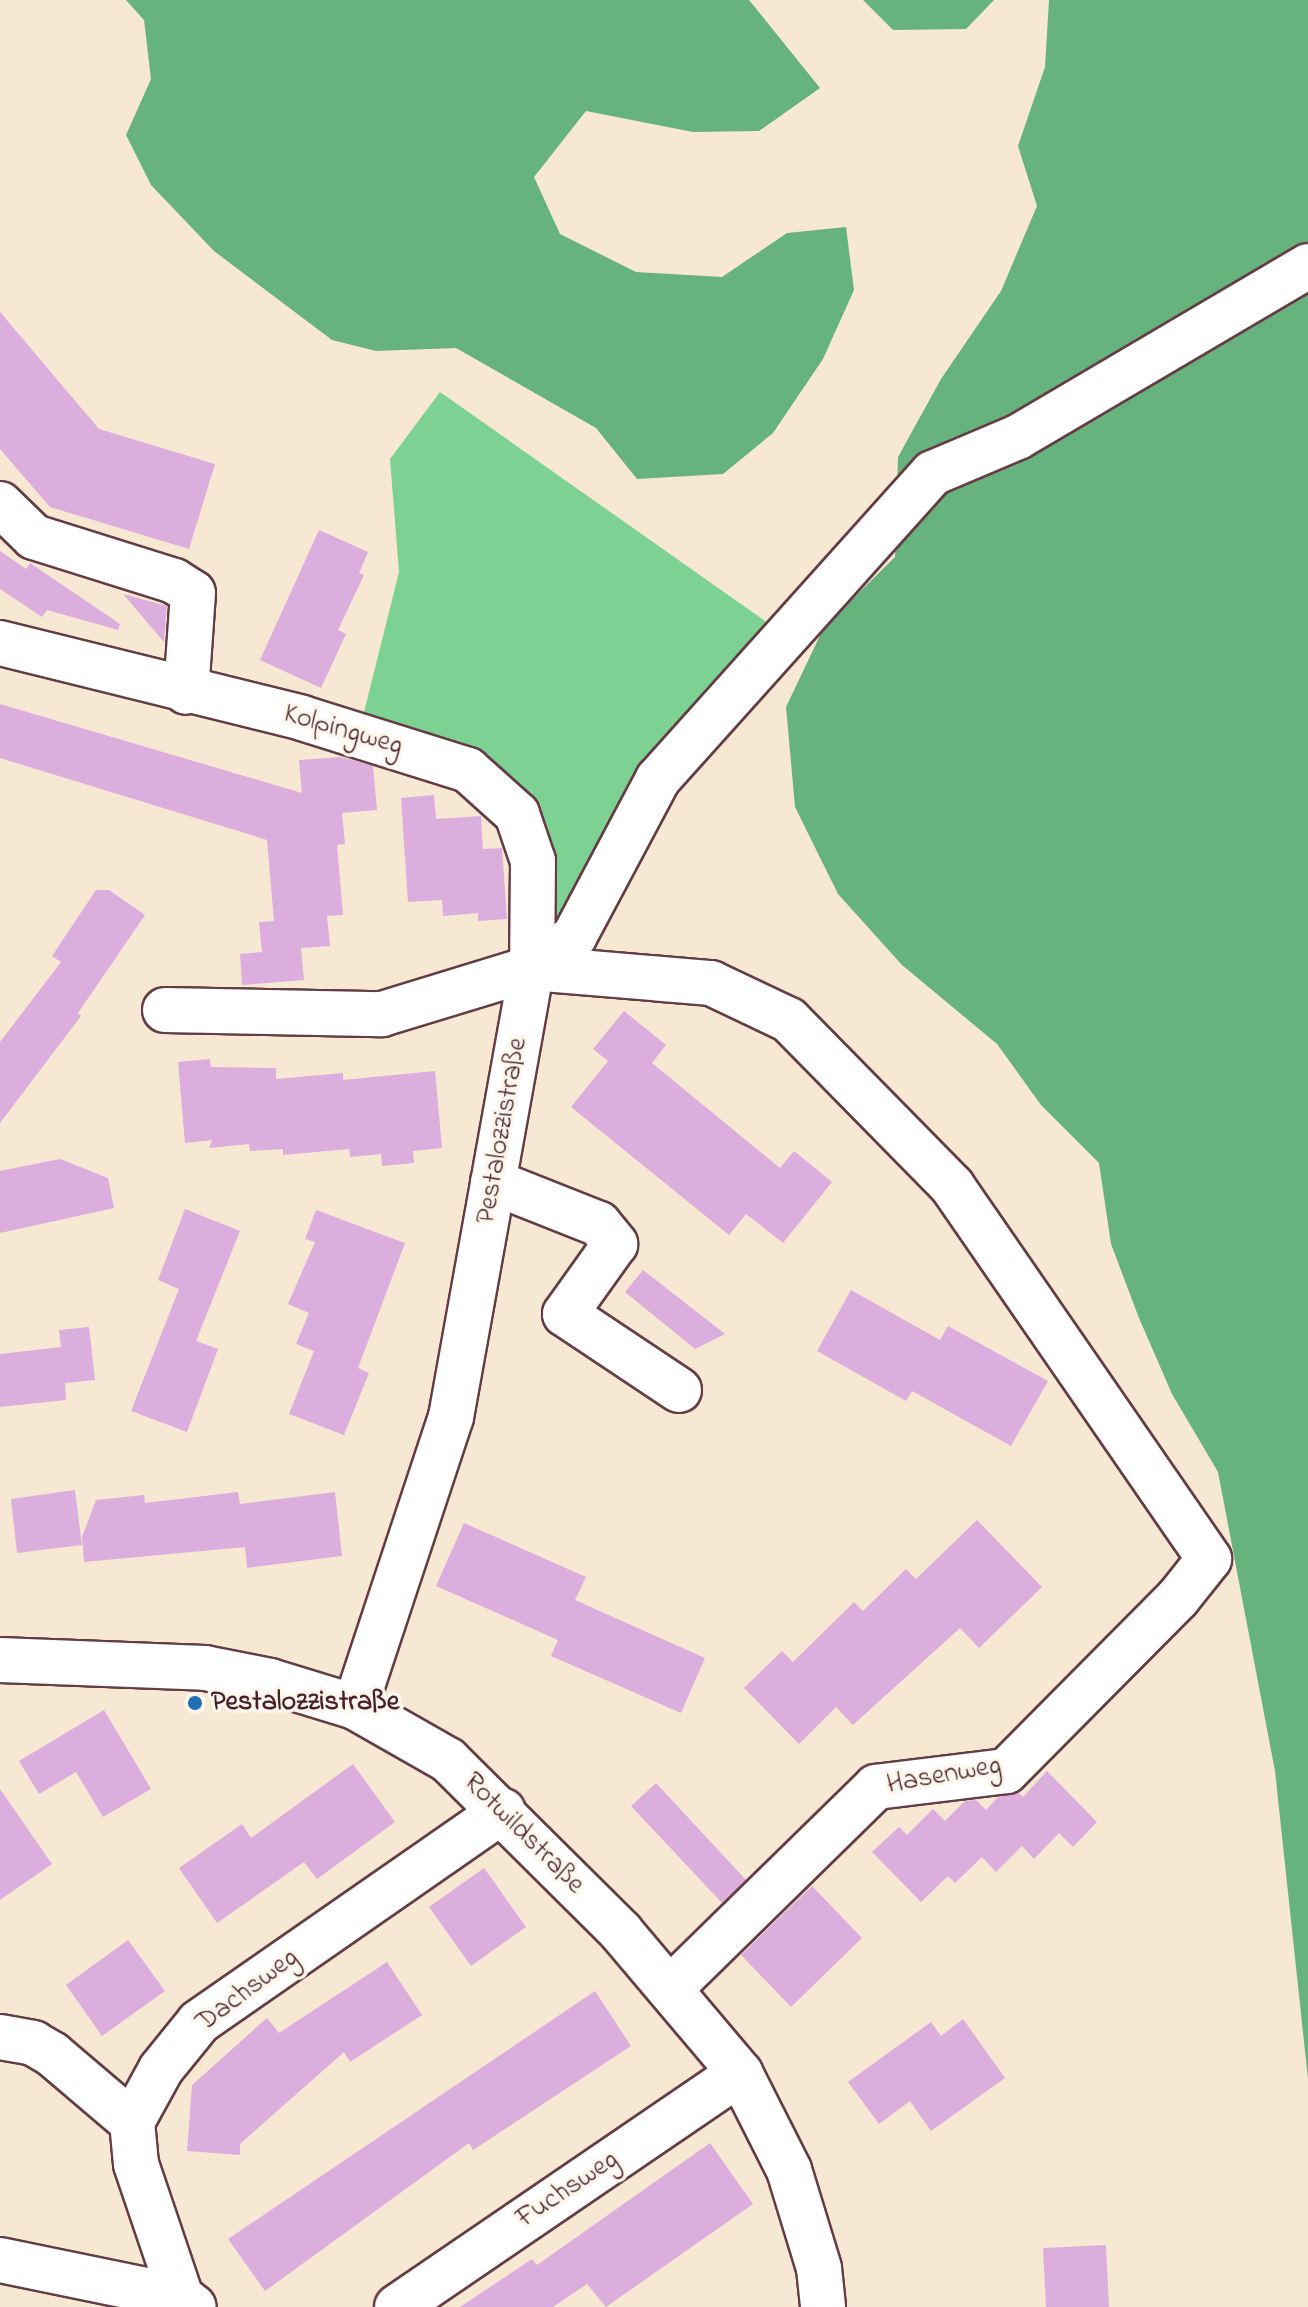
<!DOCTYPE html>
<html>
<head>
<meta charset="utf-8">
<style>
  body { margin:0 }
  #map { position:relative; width:1308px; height:2307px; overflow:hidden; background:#f7e8d3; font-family:"Indie Flower",sans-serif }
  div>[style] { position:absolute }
  .green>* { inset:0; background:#7dd193 }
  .forest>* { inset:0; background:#66b37d }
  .building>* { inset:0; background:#dbaedd }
  .roads { filter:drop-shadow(2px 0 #643d44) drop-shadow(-2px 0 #643d44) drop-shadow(0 2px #643d44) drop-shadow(0 -2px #643d44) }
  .minor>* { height:44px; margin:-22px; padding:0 22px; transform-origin:22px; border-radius:22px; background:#fff }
  .dots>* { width:22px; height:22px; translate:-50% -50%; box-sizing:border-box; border:4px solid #fbf7ec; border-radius:50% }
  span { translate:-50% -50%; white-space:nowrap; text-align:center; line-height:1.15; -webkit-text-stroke:7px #fbf7ec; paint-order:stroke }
  .street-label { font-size:28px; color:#4a1f2b }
  .poi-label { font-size:28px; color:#4a1f2b; font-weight:700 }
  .left { translate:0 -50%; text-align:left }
</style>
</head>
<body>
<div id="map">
  <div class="green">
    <div style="clip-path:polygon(440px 392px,775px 628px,558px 929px,553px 859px,362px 720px,399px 572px,390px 459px)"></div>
  </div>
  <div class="forest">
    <div style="clip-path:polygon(126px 0,749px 0,820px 88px,759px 131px,693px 132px,586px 111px,534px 177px,560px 234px,636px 272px,722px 277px,787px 233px,846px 227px,854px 290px,823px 359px,773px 433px,723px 474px,637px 479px,596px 428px,456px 348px,376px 351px,332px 340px,214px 251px,151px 185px,126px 135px,151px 79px,144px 20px)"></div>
    <div style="clip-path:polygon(863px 0,994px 0,966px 29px,893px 30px)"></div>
    <div style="clip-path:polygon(1049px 0,1308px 0,1308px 2079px,1275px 1771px,1218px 1472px,1172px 1394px,1139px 1318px,1111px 1244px,1099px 1163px,1041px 1105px,997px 1044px,902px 965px,838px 894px,795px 807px,786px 707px,824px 627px,895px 557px,898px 457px,941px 379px,1001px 291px,1037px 206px,1018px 146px,1045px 67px)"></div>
  </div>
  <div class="building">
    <div style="clip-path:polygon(0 312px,99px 429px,215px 464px,189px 549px,50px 507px,0 449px)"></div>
    <div style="clip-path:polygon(319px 530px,368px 552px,359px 573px,364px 575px,338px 630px,346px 634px,321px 688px,260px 660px)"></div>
    <div style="clip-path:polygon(0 551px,26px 569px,30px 563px,120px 624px,118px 630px,47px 610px,42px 617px,0 589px)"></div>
    <div style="clip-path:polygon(123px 594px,167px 606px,164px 642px)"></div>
    <div style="clip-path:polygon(0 704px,302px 793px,299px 760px,341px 757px,373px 766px,377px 810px,342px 813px,345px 844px,337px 845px,343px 915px,327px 916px,330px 946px,301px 948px,304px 980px,242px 985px,240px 954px,262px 952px,259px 922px,274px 921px,267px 840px,0 758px)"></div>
    <div style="clip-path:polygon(434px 795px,436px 819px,481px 816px,483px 849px,502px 848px,507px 919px,478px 921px,478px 913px,443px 916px,442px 900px,408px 902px,401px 798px)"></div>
    <div style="clip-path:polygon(96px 890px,109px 890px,145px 915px,78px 1013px,81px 1016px,0 1123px,0 1042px,61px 962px,52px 956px)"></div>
    <div style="clip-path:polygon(624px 1011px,666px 1045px,652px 1063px,780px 1168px,794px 1151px,832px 1182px,783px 1243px,746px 1214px,729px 1235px,571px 1107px,608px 1061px,593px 1049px)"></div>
    <div style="clip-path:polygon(210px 1059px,211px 1067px,276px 1068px,276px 1079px,343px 1073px,343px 1080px,435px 1071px,442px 1148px,413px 1151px,414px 1163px,382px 1166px,381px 1154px,350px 1157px,349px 1149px,283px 1155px,283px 1149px,250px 1151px,249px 1144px,209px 1148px,212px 1140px,185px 1143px,178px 1062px)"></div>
    <div style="clip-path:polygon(60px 1159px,108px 1178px,114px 1208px,0 1233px,0 1171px)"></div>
    <div style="clip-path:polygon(185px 1209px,240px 1231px,196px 1341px,218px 1349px,187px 1432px,131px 1411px,179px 1289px,158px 1280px)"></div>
    <div style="clip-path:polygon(316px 1210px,405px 1243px,358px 1368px,369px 1373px,344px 1435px,289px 1414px,314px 1351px,296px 1344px,309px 1313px,288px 1304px,315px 1242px,305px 1239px)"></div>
    <div style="clip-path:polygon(643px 1270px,725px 1334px,695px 1349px,625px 1292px)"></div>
    <div style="clip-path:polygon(851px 1290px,940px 1340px,948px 1326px,1048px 1381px,1011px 1446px,912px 1391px,906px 1401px,817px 1351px)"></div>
    <div style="clip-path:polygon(89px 1327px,95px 1380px,65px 1383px,66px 1400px,0 1407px,0 1354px,61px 1347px,59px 1330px)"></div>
    <div style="clip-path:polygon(75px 1490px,82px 1545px,17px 1553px,11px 1499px)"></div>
    <div style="clip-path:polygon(238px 1492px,240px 1504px,335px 1492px,342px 1556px,247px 1568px,245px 1547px,84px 1562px,82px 1537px,96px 1500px,144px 1495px,145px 1503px)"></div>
    <div style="clip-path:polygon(977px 1520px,1042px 1587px,979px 1648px,960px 1628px,853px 1725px,836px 1707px,799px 1744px,744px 1688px,782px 1651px,793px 1662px,854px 1602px,863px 1611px,906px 1569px,916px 1579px)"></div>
    <div style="clip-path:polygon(464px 1523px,586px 1577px,575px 1600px,705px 1658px,681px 1713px,551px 1656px,558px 1640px,436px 1586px)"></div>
    <div style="clip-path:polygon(104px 1710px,151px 1789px,103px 1817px,76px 1772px,39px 1794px,19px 1761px)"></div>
    <div style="clip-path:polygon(353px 1764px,395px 1822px,317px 1879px,304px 1862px,217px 1923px,179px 1868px,242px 1824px,251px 1838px)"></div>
    <div style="clip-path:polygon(1047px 1771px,1097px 1822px,1073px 1847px,1059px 1833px,1034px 1859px,1022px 1846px,996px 1872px,982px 1857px,955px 1883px,948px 1876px,921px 1902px,872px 1852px,899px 1827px,907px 1835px,933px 1809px,945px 1821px,965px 1801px,976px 1800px,986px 1810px,998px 1797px,1018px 1792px,1023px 1797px)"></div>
    <div style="clip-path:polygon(656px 1783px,746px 1880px,722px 1903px,631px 1806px)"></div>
    <div style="clip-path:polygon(0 1789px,52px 1864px,0 1900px)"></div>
    <div style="clip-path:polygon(484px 1868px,526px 1927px,471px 1966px,429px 1907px)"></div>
    <div style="clip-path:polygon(812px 1886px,862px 1938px,791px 2007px,741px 1955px)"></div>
    <div style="clip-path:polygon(128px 1940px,165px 1991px,102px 2036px,66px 1985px)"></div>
    <div style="clip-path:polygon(387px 1962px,422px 2015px,350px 2062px,344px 2052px,240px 2144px,240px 2155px,187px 2151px,192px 2085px,267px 2018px,279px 2033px)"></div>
    <div style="clip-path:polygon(595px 1991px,631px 2046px,473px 2150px,469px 2143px,265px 2291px,228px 2239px)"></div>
    <div style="clip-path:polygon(963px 2019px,1005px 2078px,931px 2131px,910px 2101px,879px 2124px,848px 2082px,931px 2022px,941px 2036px)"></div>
    <div style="clip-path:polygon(710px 2143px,753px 2204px,606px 2307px,587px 2284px,553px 2307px,460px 2307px,532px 2259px,537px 2265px)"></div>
    <div style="clip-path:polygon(1106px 2245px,1109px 2307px,1046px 2307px,1043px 2248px)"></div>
  </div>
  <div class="roads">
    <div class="minor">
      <div style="left:0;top:504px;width:47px;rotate:44.1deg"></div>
      <div style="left:34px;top:537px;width:147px;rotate:17.4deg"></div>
      <div style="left:174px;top:581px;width:22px;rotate:32deg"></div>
      <div style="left:193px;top:593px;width:99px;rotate:94deg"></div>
      <div style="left:0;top:643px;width:311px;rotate:13.9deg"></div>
      <div style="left:302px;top:718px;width:174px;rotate:17.4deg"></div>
      <div style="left:468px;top:770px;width:66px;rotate:41.9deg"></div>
      <div style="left:517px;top:814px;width:50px;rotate:71.2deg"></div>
      <div style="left:533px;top:861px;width:107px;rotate:90.5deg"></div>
      <div style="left:165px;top:1010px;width:217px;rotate:1.1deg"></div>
      <div style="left:382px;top:1014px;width:157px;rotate:-17deg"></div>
      <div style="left:532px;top:968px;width:180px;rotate:4.8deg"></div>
      <div style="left:711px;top:983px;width:86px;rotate:25.4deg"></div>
      <div style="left:789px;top:1020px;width:233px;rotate:45.5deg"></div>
      <div style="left:952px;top:1186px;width:453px;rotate:55.4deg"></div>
      <div style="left:1209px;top:1559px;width:50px;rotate:128.5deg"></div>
      <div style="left:1178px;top:1598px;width:244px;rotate:134.8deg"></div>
      <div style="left:1006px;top:1771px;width:131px;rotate:173deg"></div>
      <div style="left:876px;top:1787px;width:286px;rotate:135.6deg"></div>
      <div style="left:493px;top:1182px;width:114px;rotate:21.6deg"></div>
      <div style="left:599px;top:1224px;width:26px;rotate:51deg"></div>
      <div style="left:615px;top:1244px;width:86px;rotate:125.5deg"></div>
      <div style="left:565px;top:1314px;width:137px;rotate:33.7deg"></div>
      <div style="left:0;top:1660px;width:205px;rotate:2.2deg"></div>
      <div style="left:205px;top:1668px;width:66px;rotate:11.3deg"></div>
      <div style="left:270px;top:1681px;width:89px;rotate:17deg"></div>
      <div style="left:355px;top:1707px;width:107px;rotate:29.7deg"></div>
      <div style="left:448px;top:1760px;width:244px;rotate:44.8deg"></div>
      <div style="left:621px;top:1932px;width:185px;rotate:49.8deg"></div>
      <div style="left:740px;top:2073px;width:109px;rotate:63.2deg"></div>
      <div style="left:789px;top:2170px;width:102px;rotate:73deg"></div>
      <div style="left:819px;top:2268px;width:39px;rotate:84deg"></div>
      <div style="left:355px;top:1707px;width:305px;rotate:-71.7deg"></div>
      <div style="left:451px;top:1417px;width:456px;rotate:-79.8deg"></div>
      <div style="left:532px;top:968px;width:52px;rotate:-36.4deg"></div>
      <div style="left:574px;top:937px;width:179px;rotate:-62deg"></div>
      <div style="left:658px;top:779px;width:411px;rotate:-48.1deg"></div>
      <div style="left:933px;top:473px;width:92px;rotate:-23deg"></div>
      <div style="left:1018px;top:437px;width:337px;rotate:-30.5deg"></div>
      <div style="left:0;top:2037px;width:34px;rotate:10deg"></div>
      <div style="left:33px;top:2043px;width:22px;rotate:30deg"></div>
      <div style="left:52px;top:2054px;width:105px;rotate:40.4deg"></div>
      <div style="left:0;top:2260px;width:185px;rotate:11.6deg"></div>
      <div style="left:181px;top:2297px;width:16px;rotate:38deg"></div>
      <div style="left:181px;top:2297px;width:140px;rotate:-108.7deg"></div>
      <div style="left:136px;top:2164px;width:42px;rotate:-95.4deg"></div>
      <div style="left:132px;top:2122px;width:60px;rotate:-61.3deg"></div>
      <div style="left:161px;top:2069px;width:60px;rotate:-51deg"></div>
      <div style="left:199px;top:2022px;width:370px;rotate:-34.8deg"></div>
      <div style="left:397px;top:2307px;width:415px;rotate:-34.3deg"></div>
    </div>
  </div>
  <div class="dots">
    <div style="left:195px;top:1703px;background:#1f6fb2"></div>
  </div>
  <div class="street-label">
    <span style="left:343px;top:731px;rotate:16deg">Kolpingweg</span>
    <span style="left:503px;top:1131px;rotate:-80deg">Pestalozzistraße</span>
    <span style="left:944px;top:1776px;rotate:-10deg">Hasenweg</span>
    <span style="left:523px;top:1834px;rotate:45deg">Rotwildstraße</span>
    <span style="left:248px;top:1991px;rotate:-37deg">Dachsweg</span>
    <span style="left:568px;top:2190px;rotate:-34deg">Fuchsweg</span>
  </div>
  <div class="poi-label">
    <span class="left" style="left:211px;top:1703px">Pestalozzistraße</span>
  </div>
</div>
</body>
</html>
